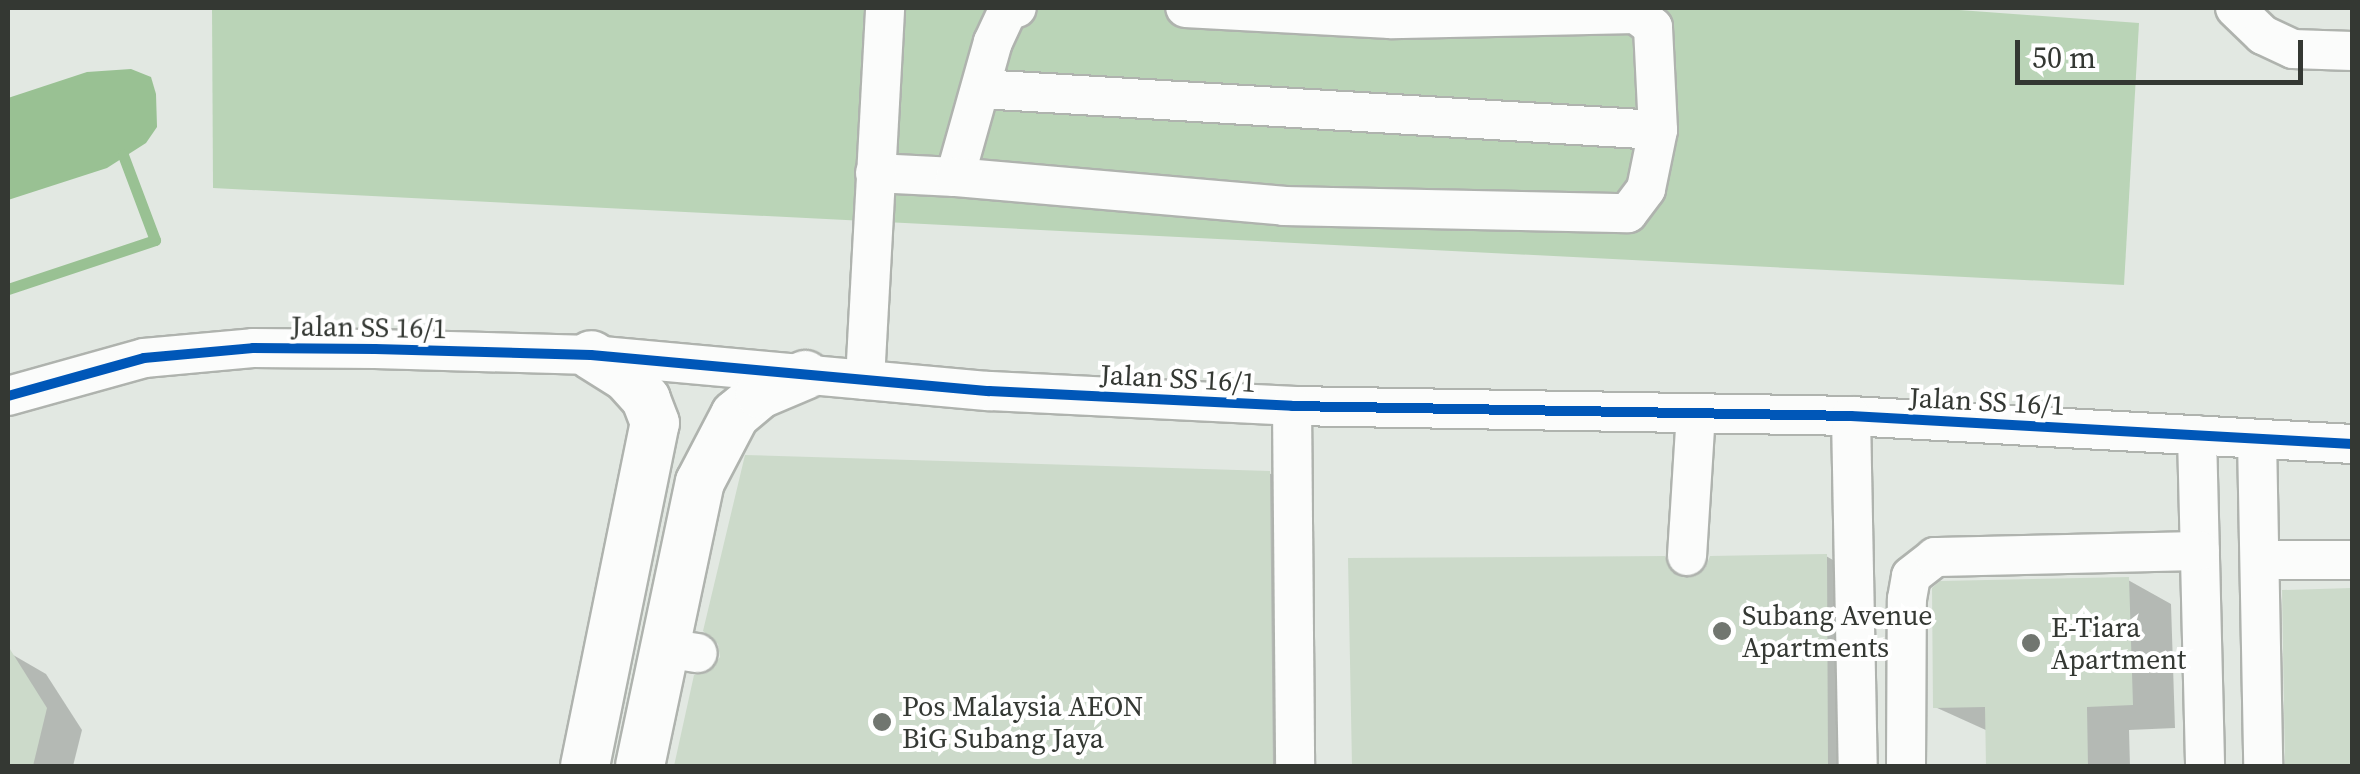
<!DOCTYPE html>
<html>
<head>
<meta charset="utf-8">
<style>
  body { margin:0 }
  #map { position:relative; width:2360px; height:774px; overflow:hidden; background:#e2e8e2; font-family:"Source Serif 4",serif }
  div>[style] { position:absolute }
  .green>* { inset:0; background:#bad4b7 }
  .water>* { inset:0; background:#99c193 }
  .shadow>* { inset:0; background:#0003 }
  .stream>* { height:11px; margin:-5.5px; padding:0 5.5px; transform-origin:5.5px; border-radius:5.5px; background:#99c193 }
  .building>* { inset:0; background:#ccdaca }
  .roads { filter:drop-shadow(2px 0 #afb3ae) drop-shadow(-2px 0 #afb3ae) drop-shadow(0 2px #afb3ae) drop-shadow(0 -2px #afb3ae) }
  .minor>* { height:38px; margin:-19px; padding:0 19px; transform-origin:19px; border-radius:19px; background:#fbfcfb }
  .major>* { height:48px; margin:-24px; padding:0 24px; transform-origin:24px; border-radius:24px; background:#fbfcfb }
  .cycleway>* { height:10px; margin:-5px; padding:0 5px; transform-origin:5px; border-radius:5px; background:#0057b8 }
  .dots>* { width:28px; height:28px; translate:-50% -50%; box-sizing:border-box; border:5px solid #fff; border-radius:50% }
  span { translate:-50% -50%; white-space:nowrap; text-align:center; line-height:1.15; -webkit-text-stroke:8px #fff; paint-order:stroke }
  .street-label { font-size:28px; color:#343833 }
  .poi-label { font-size:28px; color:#343833 }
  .left { translate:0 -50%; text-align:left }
  .frame { position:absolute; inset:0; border:10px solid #343833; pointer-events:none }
  .scale { position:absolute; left:2015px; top:40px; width:288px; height:45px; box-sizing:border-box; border:5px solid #343833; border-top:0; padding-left:12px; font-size:30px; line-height:35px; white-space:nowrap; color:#343833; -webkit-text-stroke:8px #fff; paint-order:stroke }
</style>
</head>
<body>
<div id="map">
  <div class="green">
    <div style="clip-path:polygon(212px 8px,1932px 8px,2139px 23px,2124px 285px,213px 188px)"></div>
  </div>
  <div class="water">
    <div style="clip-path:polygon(131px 69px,151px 77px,156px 94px,157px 127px,146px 143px,107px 168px,8px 200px,8px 98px,87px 72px)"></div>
  </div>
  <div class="shadow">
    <div style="clip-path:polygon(1269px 473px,1305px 494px,1308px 766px,677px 766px,696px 677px)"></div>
    <div style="clip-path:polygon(1826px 556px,1871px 582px,1873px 766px,1353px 766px,1350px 561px,1664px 559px,1695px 577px)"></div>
    <div style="clip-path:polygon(2128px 580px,2171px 604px,2175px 728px,2129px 730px,2130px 766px,1988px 766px,1988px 731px,1935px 707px)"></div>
    <div style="clip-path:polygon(2352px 591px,2352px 766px,2288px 766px,2285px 592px)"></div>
    <div style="clip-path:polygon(8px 652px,46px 674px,82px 730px,73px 766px,8px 766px)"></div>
  </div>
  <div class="stream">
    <div style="left:8px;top:289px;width:155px;rotate:-18.4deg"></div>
    <div style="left:155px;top:240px;width:91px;rotate:-110.6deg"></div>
  </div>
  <div class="building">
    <div style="clip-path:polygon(745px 455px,1270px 471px,1273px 766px,674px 766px,694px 675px,707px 673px,720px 657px,718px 644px,703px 631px)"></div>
    <div style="clip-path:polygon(1827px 554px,1828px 766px,1352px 766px,1348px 558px,1665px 556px,1674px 574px,1687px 578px,1705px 569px,1710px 556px)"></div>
    <div style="clip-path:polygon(2129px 577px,2133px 705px,2087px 707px,2088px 766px,1986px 766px,1985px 707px,1933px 708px,1932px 588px,1940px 581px)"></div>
    <div style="clip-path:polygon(2352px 588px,2352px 766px,2285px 766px,2282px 590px)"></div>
    <div style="clip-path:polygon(8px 646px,47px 708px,33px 766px,8px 766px)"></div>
  </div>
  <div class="roads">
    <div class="minor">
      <div style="left:2235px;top:8px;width:39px;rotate:44deg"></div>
      <div style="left:2263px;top:35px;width:33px;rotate:25deg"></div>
      <div style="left:2293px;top:49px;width:59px;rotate:1.9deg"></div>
      <div style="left:981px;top:89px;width:678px;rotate:3.47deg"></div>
      <div style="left:875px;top:173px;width:80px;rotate:2.9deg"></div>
      <div style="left:955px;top:177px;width:140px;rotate:-74.3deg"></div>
      <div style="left:993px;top:42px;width:35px;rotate:-65deg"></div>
      <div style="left:1008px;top:10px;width:9px;rotate:-13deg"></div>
      <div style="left:955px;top:177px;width:330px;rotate:5deg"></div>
      <div style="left:1284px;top:206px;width:344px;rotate:1.2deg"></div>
      <div style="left:1628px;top:213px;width:30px;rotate:-53deg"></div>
      <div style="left:1646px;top:189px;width:60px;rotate:-78.5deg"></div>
      <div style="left:1658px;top:130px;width:103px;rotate:-92.8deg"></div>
      <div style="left:1653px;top:27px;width:21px;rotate:-143deg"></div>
      <div style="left:1636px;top:14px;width:246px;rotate:178.8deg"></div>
      <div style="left:1390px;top:19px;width:205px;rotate:-176.9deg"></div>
      <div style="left:865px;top:380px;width:373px;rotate:-86.9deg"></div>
      <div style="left:8px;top:396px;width:141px;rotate:-15.6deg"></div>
      <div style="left:144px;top:358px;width:109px;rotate:-5.2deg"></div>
      <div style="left:253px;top:348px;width:122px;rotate:0.5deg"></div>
      <div style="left:375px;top:349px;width:216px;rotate:1.6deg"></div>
      <div style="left:591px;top:355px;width:400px;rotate:5.2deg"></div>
      <div style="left:989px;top:391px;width:303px;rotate:2.8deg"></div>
      <div style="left:1292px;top:406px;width:559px;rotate:1.02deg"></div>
      <div style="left:1851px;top:416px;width:502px;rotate:3.2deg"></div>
      <div style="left:1292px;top:406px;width:360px;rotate:89.5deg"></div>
      <div style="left:1851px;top:416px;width:350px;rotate:88.9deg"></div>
      <div style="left:2197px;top:435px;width:331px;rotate:88.6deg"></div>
      <div style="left:2257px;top:439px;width:327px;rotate:88.9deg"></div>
      <div style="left:1687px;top:556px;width:143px;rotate:-86.4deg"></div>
      <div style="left:2260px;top:560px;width:92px"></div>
      <div style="left:665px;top:648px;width:33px;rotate:9deg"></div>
      <div style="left:1906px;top:766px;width:167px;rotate:-89.7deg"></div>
      <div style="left:1907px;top:599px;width:23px;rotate:-80deg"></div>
      <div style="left:1911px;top:576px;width:31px;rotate:-38deg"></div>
      <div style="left:1935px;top:557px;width:265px;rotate:-1.3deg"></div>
    </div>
    <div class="major">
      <div style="left:585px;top:766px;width:350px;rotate:-78.5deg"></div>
      <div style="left:655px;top:423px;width:26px;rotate:-111deg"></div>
      <div style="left:646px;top:399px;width:30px;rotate:-132deg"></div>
      <div style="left:626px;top:377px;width:41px;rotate:-147.8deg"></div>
      <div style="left:640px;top:766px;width:290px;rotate:-78.1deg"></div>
      <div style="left:700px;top:482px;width:76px;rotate:-62.4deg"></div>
      <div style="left:735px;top:415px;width:33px;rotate:-40deg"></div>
      <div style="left:760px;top:394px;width:49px;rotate:-22.9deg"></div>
    </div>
  </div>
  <div class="cycleway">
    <div style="left:8px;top:396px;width:141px;rotate:-15.6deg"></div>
    <div style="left:144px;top:358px;width:109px;rotate:-5.2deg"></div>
    <div style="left:253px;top:348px;width:122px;rotate:0.5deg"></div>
    <div style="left:375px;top:349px;width:216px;rotate:1.6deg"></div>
    <div style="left:591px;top:355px;width:400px;rotate:5.2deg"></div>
    <div style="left:989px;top:391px;width:303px;rotate:2.8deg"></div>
    <div style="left:1292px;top:406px;width:559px;rotate:1.02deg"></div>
    <div style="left:1851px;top:416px;width:502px;rotate:3.2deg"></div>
  </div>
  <div class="dots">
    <div style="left:1722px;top:631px;background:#717670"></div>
    <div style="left:2031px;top:643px;background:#717670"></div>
    <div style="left:882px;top:722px;background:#717670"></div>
  </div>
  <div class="street-label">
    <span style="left:369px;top:327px;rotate:1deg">Jalan SS 16/1</span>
    <span style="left:1178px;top:378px;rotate:3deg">Jalan SS 16/1</span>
    <span style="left:1987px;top:401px;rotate:3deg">Jalan SS 16/1</span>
  </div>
  <div class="poi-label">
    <span class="left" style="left:1742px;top:631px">Subang Avenue<br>Apartments</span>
    <span class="left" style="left:2051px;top:643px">E-Tiara<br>Apartment</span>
    <span class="left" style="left:902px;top:722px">Pos Malaysia AEON<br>BiG Subang Jaya</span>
  </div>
  <div class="frame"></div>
  <div class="scale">50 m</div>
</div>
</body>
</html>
